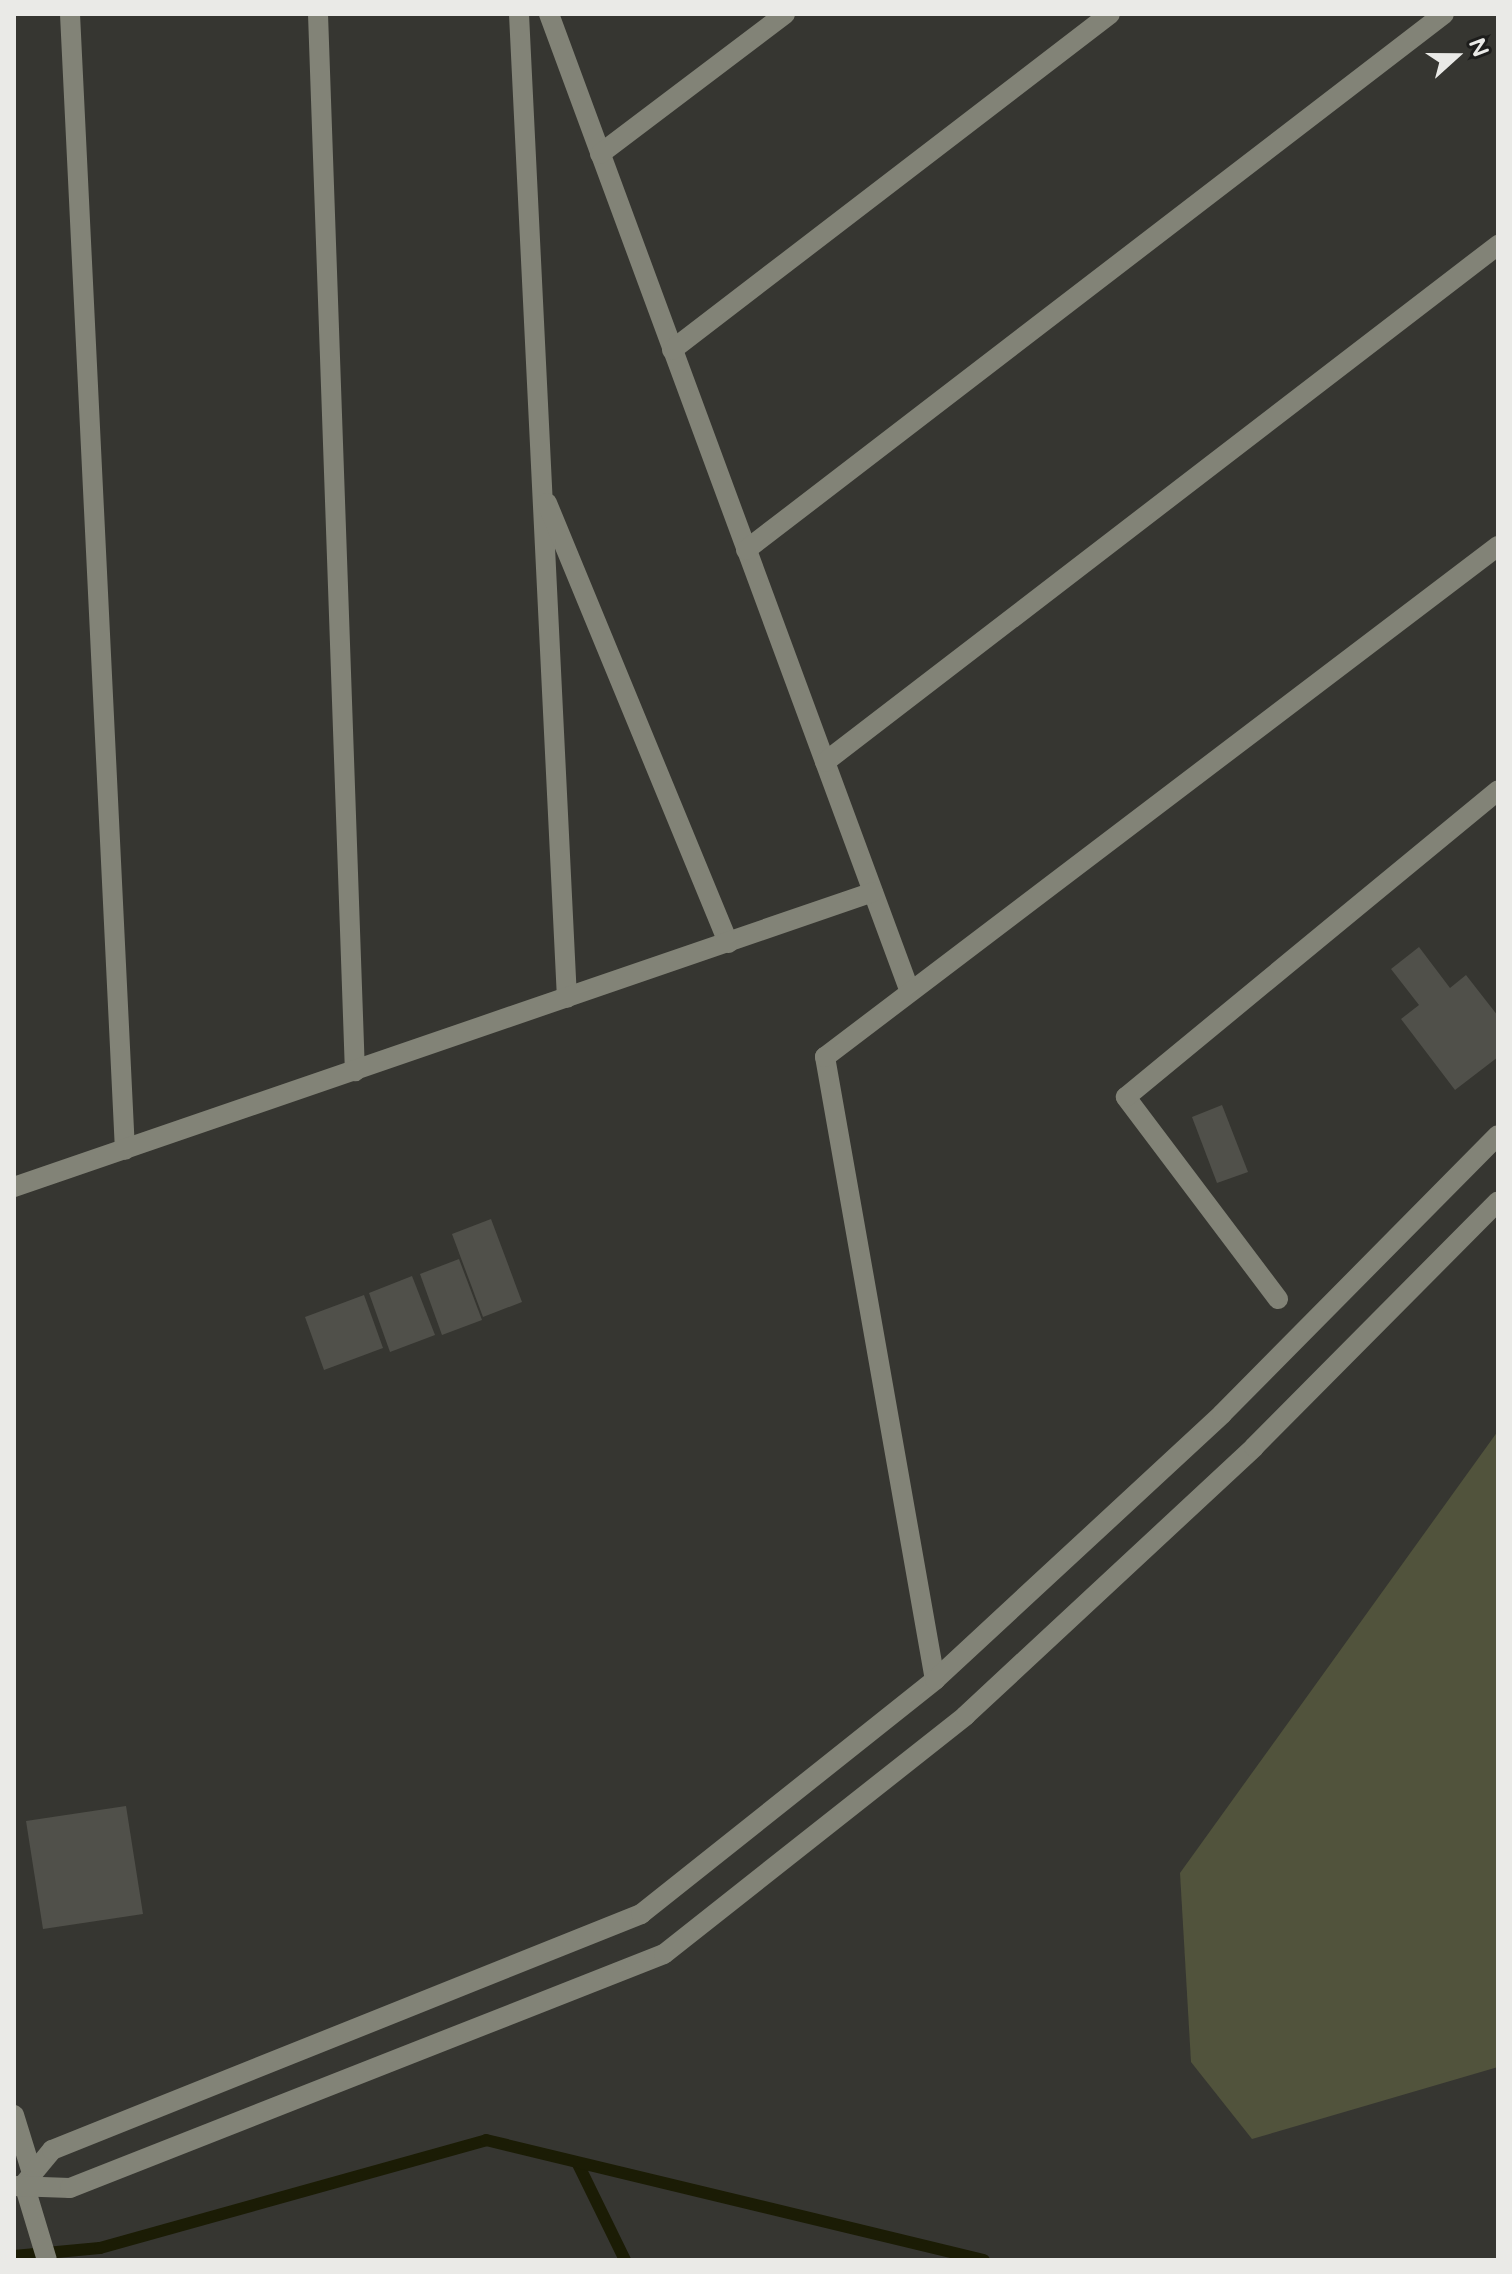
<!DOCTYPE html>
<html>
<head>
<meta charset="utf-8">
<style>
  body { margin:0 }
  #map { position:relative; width:1512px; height:2274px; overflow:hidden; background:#363631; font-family:"Varela Round",sans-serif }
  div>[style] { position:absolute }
  .green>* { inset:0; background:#51533c }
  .stream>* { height:12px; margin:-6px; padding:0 6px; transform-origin:6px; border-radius:6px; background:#1b1c05 }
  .building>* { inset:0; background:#50504a }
  .minor>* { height:20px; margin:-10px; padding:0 10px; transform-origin:10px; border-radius:10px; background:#828377 }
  span { translate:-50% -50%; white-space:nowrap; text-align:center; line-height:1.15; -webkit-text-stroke:7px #1d1d1b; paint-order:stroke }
  .frame { position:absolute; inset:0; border:16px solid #eaeae7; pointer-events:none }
  .north { position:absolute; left:1416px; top:16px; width:80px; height:80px; -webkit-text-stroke:6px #1d1d1b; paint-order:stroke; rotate:69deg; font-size:22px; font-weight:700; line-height:32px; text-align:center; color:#eaeae7 }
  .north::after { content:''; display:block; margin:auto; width:28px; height:36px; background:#eaeae7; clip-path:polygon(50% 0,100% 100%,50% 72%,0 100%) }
</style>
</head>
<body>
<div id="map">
  <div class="green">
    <div style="clip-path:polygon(1498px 1431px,1498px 2067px,1252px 2139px,1191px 2062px,1180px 1873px)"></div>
  </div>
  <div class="stream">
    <div style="left:578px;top:2164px;width:107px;rotate:63.9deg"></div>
    <div style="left:14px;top:2256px;width:86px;rotate:-5.3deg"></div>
    <div style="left:100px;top:2248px;width:401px;rotate:-15.6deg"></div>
    <div style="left:486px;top:2140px;width:512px;rotate:13.55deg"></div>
  </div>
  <div class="building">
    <div style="clip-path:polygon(1419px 947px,1450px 988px,1466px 975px,1498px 1016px,1498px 1057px,1455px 1090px,1401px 1019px,1419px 1005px,1391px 969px)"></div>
    <div style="clip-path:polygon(1222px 1105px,1248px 1172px,1217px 1183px,1192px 1117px)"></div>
    <div style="clip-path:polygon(491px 1219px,522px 1302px,483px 1317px,452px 1234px)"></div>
    <div style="clip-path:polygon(459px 1259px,482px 1320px,442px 1335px,420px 1274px)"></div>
    <div style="clip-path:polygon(412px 1276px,435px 1335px,390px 1352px,369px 1293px)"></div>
    <div style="clip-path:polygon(364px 1295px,383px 1348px,324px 1370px,305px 1317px)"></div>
    <div style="clip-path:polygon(126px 1806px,143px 1914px,43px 1929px,26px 1821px)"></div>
  </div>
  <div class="minor">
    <div style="left:70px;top:14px;width:1137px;rotate:87.23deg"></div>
    <div style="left:318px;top:14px;width:1058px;rotate:88deg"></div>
    <div style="left:519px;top:14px;width:985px;rotate:87.21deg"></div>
    <div style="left:549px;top:14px;width:1042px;rotate:69.74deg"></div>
    <div style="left:600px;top:154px;width:232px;rotate:-37.1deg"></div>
    <div style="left:672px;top:350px;width:552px;rotate:-37.49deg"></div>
    <div style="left:547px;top:503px;width:476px;rotate:67.6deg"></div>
    <div style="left:746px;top:550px;width:880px;rotate:-37.52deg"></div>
    <div style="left:825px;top:762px;width:849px;rotate:-37.53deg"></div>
    <div style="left:14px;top:1187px;width:908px;rotate:-18.95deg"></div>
    <div style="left:1278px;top:1299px;width:253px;rotate:-127deg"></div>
    <div style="left:1126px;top:1097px;width:482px;rotate:-39.5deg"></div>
    <div style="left:935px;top:1680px;width:633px;rotate:-100.01deg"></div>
    <div style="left:825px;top:1057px;width:845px;rotate:-37.21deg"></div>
    <div style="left:14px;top:2115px;width:61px;rotate:72.8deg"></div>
    <div style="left:24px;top:2184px;width:44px;rotate:-50.5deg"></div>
    <div style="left:52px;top:2150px;width:635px;rotate:-21.83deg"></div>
    <div style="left:641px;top:1914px;width:376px;rotate:-38.5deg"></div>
    <div style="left:935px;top:1680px;width:391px;rotate:-42.8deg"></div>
    <div style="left:1222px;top:1414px;width:392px;rotate:-45.3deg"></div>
    <div style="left:24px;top:2184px;width:79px;rotate:73.2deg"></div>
    <div style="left:14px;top:2186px;width:56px;rotate:2deg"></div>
    <div style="left:70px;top:2188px;width:638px;rotate:-21.5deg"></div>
    <div style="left:664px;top:1954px;width:384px;rotate:-38.3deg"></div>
    <div style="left:965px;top:1716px;width:395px;rotate:-42.9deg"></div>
    <div style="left:1254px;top:1447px;width:346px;rotate:-45.2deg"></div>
  </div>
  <div class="frame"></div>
  <div class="north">N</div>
</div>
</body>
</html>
